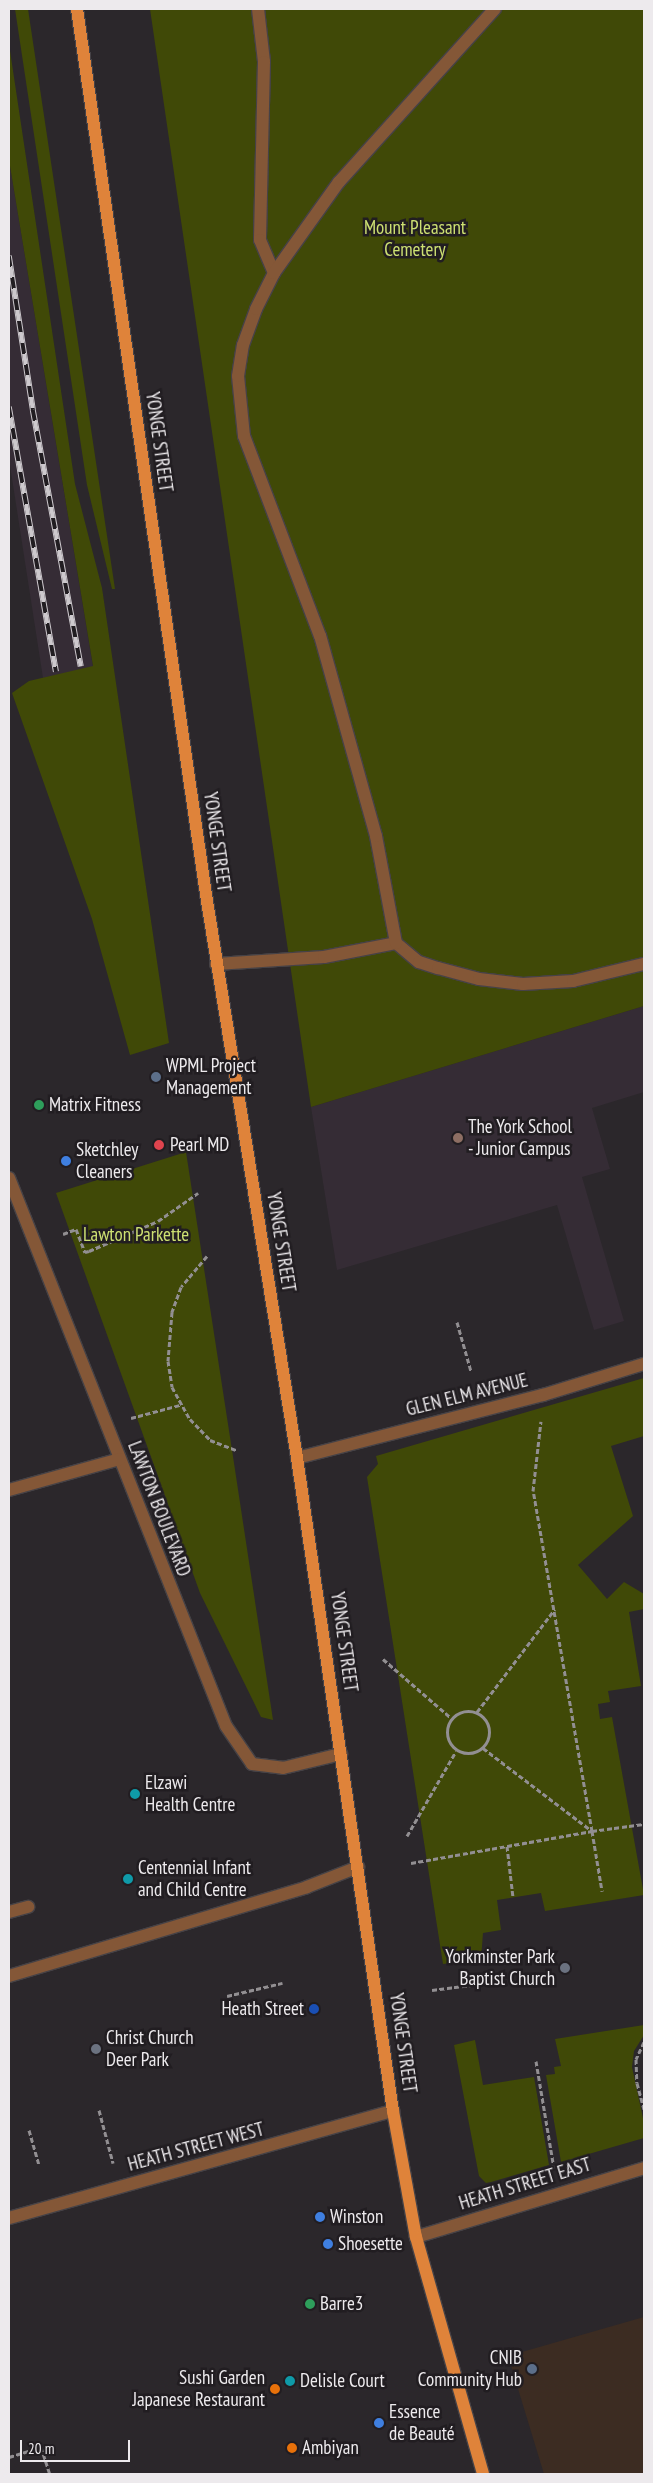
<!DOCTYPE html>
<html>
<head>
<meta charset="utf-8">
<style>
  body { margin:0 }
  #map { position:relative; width:653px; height:2483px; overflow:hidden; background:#2b272b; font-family:"PT Sans Narrow",sans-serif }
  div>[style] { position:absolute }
  .commercial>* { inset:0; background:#3c2c22 }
  .built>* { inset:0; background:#352c35 }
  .green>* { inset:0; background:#404907 }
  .path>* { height:3px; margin-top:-1.5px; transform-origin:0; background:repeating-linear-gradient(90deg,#928f92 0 5px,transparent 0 7.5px) }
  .path>.ring { margin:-1.5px; padding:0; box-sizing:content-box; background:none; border:3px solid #928f92; border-radius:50% }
  .roads { filter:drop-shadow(1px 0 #464246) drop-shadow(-1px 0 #464246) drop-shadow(0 1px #464246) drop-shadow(0 -1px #464246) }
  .minor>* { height:12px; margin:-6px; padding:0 6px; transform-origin:6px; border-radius:6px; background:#845737 }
  .major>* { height:12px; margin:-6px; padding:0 6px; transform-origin:6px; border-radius:6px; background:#df833a }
  .rail>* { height:5.5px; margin-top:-2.75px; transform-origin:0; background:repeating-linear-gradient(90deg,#211d21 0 11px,#cdc9cd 0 22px); box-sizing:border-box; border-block:1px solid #cdc9cd }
  .dots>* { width:14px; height:14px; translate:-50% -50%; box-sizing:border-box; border:2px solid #211d21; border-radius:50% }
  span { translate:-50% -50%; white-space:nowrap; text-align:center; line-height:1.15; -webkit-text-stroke:5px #211d21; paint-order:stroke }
  .park-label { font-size:19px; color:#cde072 }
  .street-label { font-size:19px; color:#edeaed }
  .poi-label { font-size:19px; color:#edeaed }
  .left { translate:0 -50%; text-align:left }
  .right { translate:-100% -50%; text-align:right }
  .frame { position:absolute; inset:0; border:10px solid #edeaed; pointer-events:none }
  .scale { position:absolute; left:20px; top:2440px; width:110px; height:22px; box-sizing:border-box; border:2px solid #edeaed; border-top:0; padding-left:6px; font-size:15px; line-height:18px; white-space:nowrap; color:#edeaed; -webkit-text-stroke:4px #211d21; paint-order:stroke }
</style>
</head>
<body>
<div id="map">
  <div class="commercial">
    <div style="clip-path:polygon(644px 2317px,644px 2474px,544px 2474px,508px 2356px)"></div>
  </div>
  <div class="built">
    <div style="clip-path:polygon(9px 160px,93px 667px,43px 678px,9px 459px)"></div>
    <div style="clip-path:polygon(644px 1006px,644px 1092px,592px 1108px,610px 1169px,582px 1177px,624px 1321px,594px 1330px,557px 1205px,337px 1270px,311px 1107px)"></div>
  </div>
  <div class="green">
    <div style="clip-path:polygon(15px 9px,28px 9px,115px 589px,112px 589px,87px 485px)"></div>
    <div style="clip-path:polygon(150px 9px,644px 9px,644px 1006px,311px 1107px)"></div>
    <div style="clip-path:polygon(9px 44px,75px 484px,102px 588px,169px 1043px,130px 1055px,92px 919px,12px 693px,29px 681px,93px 666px,9px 160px)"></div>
    <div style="clip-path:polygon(186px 1152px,232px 1450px,273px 1720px,261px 1717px,200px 1593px,56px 1193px)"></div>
    <div style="clip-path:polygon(644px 1378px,644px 1436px,611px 1446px,633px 1516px,578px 1565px,607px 1599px,624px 1582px,644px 1594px,644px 1609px,629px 1612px,641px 1686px,608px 1691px,610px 1702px,598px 1704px,600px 1719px,612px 1717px,644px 1895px,545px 1911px,541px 1893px,497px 1900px,501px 1930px,483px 1933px,481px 1959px,443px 1964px,367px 1477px,378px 1464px,376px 1456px)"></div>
    <div style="clip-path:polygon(644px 2025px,644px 2035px,634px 2051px,632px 2067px,644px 2123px,644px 2138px,561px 2162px,546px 2075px,555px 2074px,554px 2067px,561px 2066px,555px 2039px)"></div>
    <div style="clip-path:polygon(475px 2040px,483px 2085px,534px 2077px,549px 2165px,491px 2182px,486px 2183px,479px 2176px,454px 2045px)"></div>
  </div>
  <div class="path">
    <div style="left:63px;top:1234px;width:14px;rotate:-21deg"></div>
    <div style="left:76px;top:1229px;width:25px;rotate:69deg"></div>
    <div style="left:85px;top:1252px;width:4px;rotate:-14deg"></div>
    <div style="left:89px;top:1251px;width:75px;rotate:-23.5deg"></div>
    <div style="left:158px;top:1221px;width:49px;rotate:-35deg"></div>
    <div style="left:207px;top:1256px;width:40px;rotate:130deg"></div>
    <div style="left:181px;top:1287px;width:27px;rotate:110deg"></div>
    <div style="left:172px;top:1312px;width:49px;rotate:94.7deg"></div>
    <div style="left:168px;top:1361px;width:26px;rotate:81deg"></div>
    <div style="left:172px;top:1387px;width:37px;rotate:61deg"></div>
    <div style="left:190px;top:1419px;width:29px;rotate:46deg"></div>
    <div style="left:210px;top:1440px;width:28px;rotate:21deg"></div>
    <div style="left:457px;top:1322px;width:51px;rotate:74.1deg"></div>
    <div style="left:131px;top:1418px;width:51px;rotate:-14.9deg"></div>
    <div style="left:383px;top:1659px;width:90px;rotate:40.9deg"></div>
    <div class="ring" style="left:447px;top:1711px;width:39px;height:39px"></div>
    <div style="left:477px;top:1712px;width:129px;rotate:-52.9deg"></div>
    <div style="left:483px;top:1748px;width:137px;rotate:37.3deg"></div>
    <div style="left:592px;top:1831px;width:61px;rotate:80.5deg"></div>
    <div style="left:592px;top:1831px;width:52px;rotate:-7.7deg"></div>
    <div style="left:407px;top:1836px;width:98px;rotate:-60deg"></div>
    <div style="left:507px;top:1846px;width:51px;rotate:83.3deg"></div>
    <div style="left:411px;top:1863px;width:184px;rotate:-10deg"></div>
    <div style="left:592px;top:1831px;width:345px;rotate:-99.8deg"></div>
    <div style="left:533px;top:1491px;width:70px;rotate:-83.5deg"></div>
    <div style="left:432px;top:1990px;width:55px;rotate:-7.3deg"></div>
    <div style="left:227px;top:1996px;width:57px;rotate:-13.3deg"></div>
    <div style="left:644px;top:2042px;width:19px;rotate:115deg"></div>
    <div style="left:636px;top:2059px;width:24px;rotate:88deg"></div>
    <div style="left:637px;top:2083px;width:28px;rotate:75deg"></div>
    <div style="left:536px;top:2061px;width:109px;rotate:80.5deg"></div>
    <div style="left:99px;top:2110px;width:55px;rotate:75.2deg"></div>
    <div style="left:29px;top:2130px;width:35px;rotate:74deg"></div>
    <div style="left:9px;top:2457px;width:34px;rotate:-17deg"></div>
    <div style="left:41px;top:2447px;width:28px;rotate:72deg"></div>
  </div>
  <div class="roads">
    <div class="minor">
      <div style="left:258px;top:9px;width:53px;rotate:83.5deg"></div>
      <div style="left:264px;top:62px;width:178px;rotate:91.3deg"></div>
      <div style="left:260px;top:240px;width:36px;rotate:67deg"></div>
      <div style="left:396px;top:943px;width:30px;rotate:40deg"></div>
      <div style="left:419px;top:962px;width:20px;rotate:18deg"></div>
      <div style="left:438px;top:968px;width:42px;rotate:15deg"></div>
      <div style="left:479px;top:979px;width:44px;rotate:6.5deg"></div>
      <div style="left:523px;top:984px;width:50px;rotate:-3.4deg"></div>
      <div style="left:573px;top:981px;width:73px;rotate:-13.5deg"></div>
      <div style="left:216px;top:964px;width:108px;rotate:-3.7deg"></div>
      <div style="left:324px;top:957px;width:73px;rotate:-11deg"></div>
      <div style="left:396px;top:943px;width:109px;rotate:-100.6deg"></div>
      <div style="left:376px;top:836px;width:208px;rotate:-105.6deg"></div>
      <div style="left:320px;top:636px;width:214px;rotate:-110.8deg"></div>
      <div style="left:244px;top:436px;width:60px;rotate:-95.7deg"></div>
      <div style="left:238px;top:376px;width:31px;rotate:-81deg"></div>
      <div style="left:243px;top:345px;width:38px;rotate:-70deg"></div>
      <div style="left:256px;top:309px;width:40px;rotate:-63.4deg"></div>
      <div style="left:274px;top:273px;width:112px;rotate:-54.5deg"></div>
      <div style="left:339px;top:182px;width:233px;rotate:-48deg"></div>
      <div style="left:9px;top:1178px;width:589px;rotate:68.4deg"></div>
      <div style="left:226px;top:1726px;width:46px;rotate:55.6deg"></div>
      <div style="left:252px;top:1764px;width:31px;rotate:7deg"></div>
      <div style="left:283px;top:1768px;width:60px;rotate:-13.6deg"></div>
      <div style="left:297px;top:1458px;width:254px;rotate:-14.4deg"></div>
      <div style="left:543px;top:1395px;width:106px;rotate:-17.1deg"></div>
      <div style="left:9px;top:1490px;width:115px;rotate:-15.6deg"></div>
      <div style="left:9px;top:1912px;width:20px;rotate:-15deg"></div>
      <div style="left:9px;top:1976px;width:311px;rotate:-16.6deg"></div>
      <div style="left:307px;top:1887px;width:55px;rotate:-21.4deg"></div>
      <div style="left:9px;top:2218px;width:399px;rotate:-15.6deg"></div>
      <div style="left:416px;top:2237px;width:238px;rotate:-16.8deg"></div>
    </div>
    <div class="major">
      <div style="left:77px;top:9px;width:901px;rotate:81.71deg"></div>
      <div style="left:207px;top:901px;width:564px;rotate:80.82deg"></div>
      <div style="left:297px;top:1458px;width:660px;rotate:81.64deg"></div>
      <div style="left:393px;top:2111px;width:128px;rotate:79.7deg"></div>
      <div style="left:416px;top:2237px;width:246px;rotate:74.2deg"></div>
    </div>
  </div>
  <div class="rail">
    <div style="left:9px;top:256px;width:156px;rotate:81.1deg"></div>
    <div style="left:33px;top:410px;width:261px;rotate:79.4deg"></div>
    <div style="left:9px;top:407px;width:269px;rotate:79.9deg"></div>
  </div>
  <div class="dots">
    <div style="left:156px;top:1077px;background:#5c6f8a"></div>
    <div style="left:39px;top:1105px;background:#2e9e5b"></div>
    <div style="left:458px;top:1138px;background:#8d6e63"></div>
    <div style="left:159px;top:1145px;background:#e0444e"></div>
    <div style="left:66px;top:1161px;background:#3f7fe0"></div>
    <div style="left:135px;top:1794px;background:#0f9aa8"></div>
    <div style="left:128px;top:1879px;background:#0f9aa8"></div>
    <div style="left:565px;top:1968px;background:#6b7280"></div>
    <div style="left:314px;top:2009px;background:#1a4fb4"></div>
    <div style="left:96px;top:2049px;background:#6b7280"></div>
    <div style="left:320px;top:2217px;background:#3f7fe0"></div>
    <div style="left:328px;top:2244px;background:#3f7fe0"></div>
    <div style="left:310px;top:2304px;background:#2e9e5b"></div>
    <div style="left:532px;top:2369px;background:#5c6f8a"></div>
    <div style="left:290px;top:2381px;background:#0f9aa8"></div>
    <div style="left:275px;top:2389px;background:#e8710a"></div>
    <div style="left:379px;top:2423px;background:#3f7fe0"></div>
    <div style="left:292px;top:2448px;background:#e8710a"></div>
  </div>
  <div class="park-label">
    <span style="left:415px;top:239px">Mount Pleasant<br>Cemetery</span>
    <span style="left:136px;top:1235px">Lawton Parkette</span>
  </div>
  <div class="street-label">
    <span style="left:159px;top:442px;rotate:82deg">YONGE STREET</span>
    <span style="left:217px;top:842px;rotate:82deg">YONGE STREET</span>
    <span style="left:281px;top:1242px;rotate:81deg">YONGE STREET</span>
    <span style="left:467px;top:1395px;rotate:-14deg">GLEN ELM AVENUE</span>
    <span style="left:159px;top:1509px;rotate:69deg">LAWTON BOULEVARD</span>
    <span style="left:344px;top:1642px;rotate:82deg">YONGE STREET</span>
    <span style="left:403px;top:2043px;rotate:82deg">YONGE STREET</span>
    <span style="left:196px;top:2147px;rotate:-15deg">HEATH STREET WEST</span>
    <span style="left:525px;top:2184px;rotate:-17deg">HEATH STREET EAST</span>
  </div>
  <div class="poi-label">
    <span class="left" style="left:166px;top:1077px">WPML Project<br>Management</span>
    <span class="left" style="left:49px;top:1105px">Matrix Fitness</span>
    <span class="left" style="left:468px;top:1138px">The York School<br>- Junior Campus</span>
    <span class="left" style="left:170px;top:1145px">Pearl MD</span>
    <span class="left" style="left:76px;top:1161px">Sketchley<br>Cleaners</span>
    <span class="left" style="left:145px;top:1794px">Elzawi<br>Health Centre</span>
    <span class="left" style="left:138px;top:1879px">Centennial Infant<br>and Child Centre</span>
    <span class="right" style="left:555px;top:1968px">Yorkminster Park<br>Baptist Church</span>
    <span class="right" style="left:304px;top:2009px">Heath Street</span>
    <span class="left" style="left:106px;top:2049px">Christ Church<br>Deer Park</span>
    <span class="left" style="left:330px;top:2217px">Winston</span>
    <span class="left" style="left:338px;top:2244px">Shoesette</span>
    <span class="left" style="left:320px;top:2304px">Barre3</span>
    <span class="right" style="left:522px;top:2369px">CNIB<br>Community Hub</span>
    <span class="right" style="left:265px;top:2389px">Sushi Garden<br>Japanese Restaurant</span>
    <span class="left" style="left:300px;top:2381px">Delisle Court</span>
    <span class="left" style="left:389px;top:2423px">Essence<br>de Beauté</span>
    <span class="left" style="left:302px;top:2448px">Ambiyan</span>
  </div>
  <div class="frame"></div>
  <div class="scale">20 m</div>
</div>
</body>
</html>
